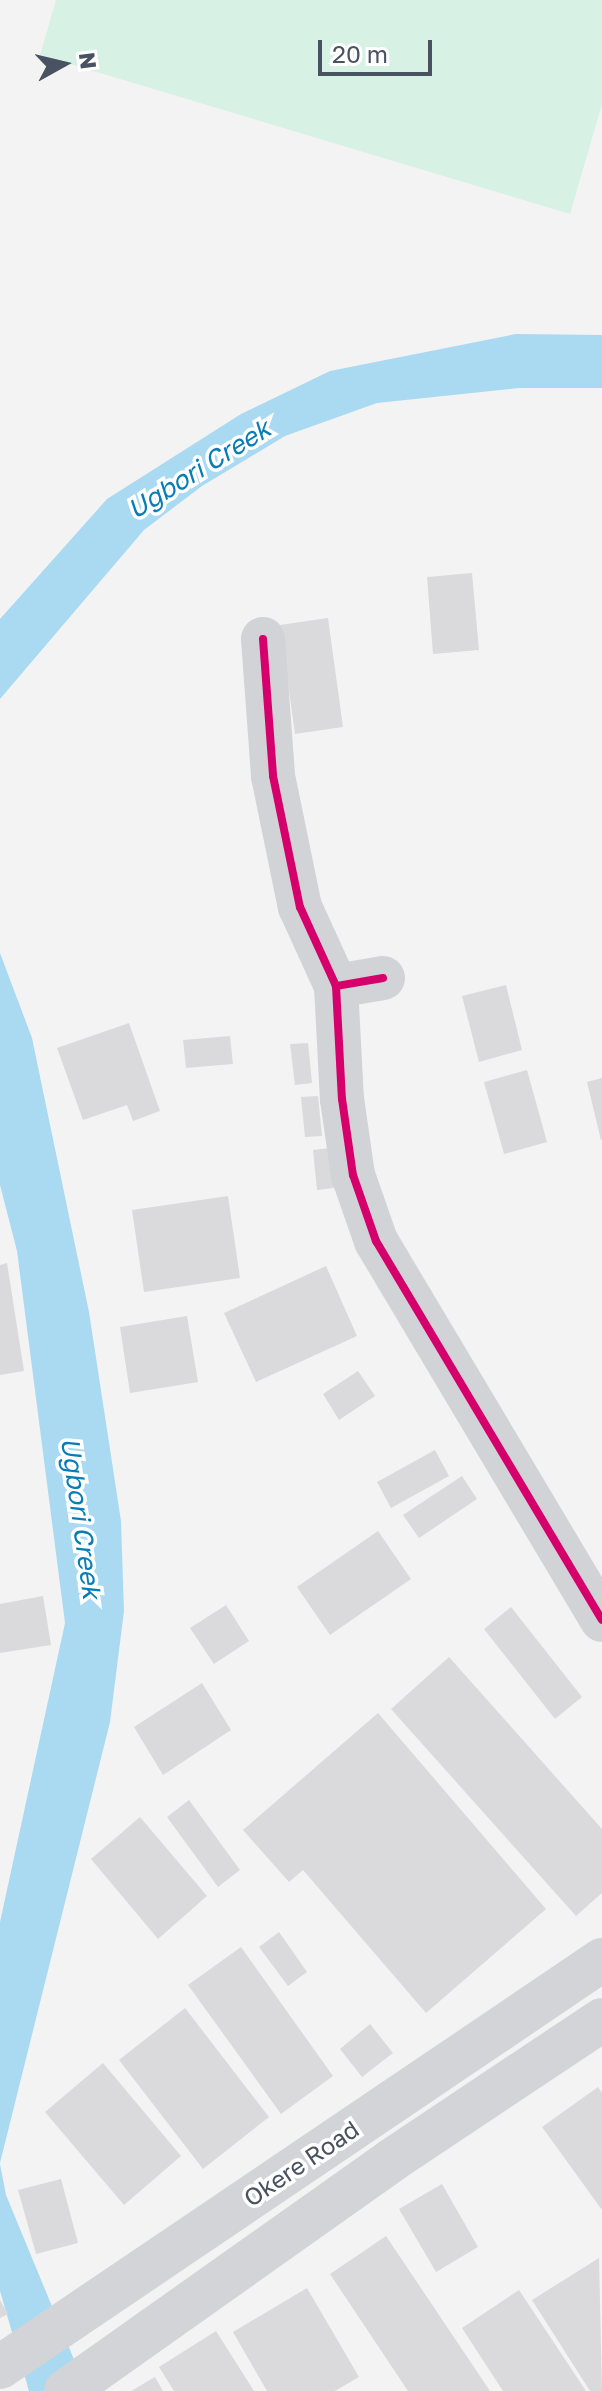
<!DOCTYPE html>
<html>
<head>
<meta charset="utf-8">
<style>
  body { margin:0 }
  #map { position:relative; width:602px; height:2391px; overflow:hidden; background:#f3f3f3; font-family:"Golos Text",sans-serif }
  div>[style] { position:absolute }
  .green>* { inset:0; background:#d7f2e5 }
  .water>* { inset:0; background:#aadaf2 }
  .building>* { inset:0; background:#dadadc }
  .minor>* { height:44px; margin:-22px; padding:0 22px; transform-origin:22px; border-radius:22px; background:#d1d3d6 }
  .secondary>* { height:44px; margin:-22px; padding:0 22px; transform-origin:22px; border-radius:22px; background:#d2d4d7 }
  .cycleway>* { height:8px; margin:-4px; padding:0 4px; transform-origin:4px; border-radius:4px; background:#d6006c }
  span { translate:-50% -50%; white-space:nowrap; text-align:center; line-height:1.15; -webkit-text-stroke:7px #fff; paint-order:stroke }
  .street-label { font-size:24px; color:#485260 }
  .water-label { font-size:26px; color:#067db6; font-style:italic }
  .north { position:absolute; left:24px; top:24px; width:80px; height:80px; -webkit-text-stroke:6px #fff; paint-order:stroke; rotate:82deg; font-size:22px; font-weight:700; line-height:32px; text-align:center; color:#485260 }
  .north::after { content:''; display:block; margin:auto; width:28px; height:36px; background:#485260; clip-path:polygon(50% 0,100% 100%,50% 72%,0 100%) }
  .scale { position:absolute; left:318px; top:40px; width:114px; height:36px; box-sizing:border-box; border:4px solid #485260; border-top:0; padding-left:10px; font-size:24px; line-height:28px; white-space:nowrap; color:#485260; -webkit-text-stroke:6px #fff; paint-order:stroke }
</style>
</head>
<body>
<div id="map">
  <div class="green">
    <div style="clip-path:polygon(56px 0,602px 0,602px 104px,570px 214px,40px 55px)"></div>
  </div>
  <div class="water">
    <div style="clip-path:polygon(516px 334px,602px 335px,602px 388px,519px 388px,377px 403px,285px 436px,202px 486px,144px 530px,0 699px,0 619px,107px 499px,241px 414px,330px 371px)"></div>
    <div style="clip-path:polygon(0 953px,32px 1038px,89px 1312px,121px 1521px,124px 1611px,110px 1722px,0 2163px,0 1922px,65px 1623px,17px 1251px,0 1185px)"></div>
    <div style="clip-path:polygon(0 2164px,6px 2195px,87px 2391px,29px 2391px,0 2291px)"></div>
  </div>
  <div class="building">
    <div style="clip-path:polygon(472px 573px,479px 650px,433px 654px,427px 577px)"></div>
    <div style="clip-path:polygon(328px 618px,343px 727px,295px 734px,280px 625px)"></div>
    <div style="clip-path:polygon(506px 985px,522px 1050px,479px 1062px,462px 996px)"></div>
    <div style="clip-path:polygon(129px 1023px,160px 1111px,133px 1121px,127px 1105px,83px 1120px,57px 1048px)"></div>
    <div style="clip-path:polygon(230px 1036px,233px 1064px,186px 1068px,183px 1040px)"></div>
    <div style="clip-path:polygon(308px 1043px,312px 1083px,295px 1085px,290px 1044px)"></div>
    <div style="clip-path:polygon(527px 1070px,547px 1142px,504px 1154px,484px 1082px)"></div>
    <div style="clip-path:polygon(602px 1078px,602px 1140px,601px 1140px,587px 1082px)"></div>
    <div style="clip-path:polygon(318px 1096px,322px 1136px,305px 1137px,301px 1097px)"></div>
    <div style="clip-path:polygon(330px 1148px,334px 1188px,317px 1190px,313px 1150px)"></div>
    <div style="clip-path:polygon(228px 1196px,240px 1278px,144px 1292px,132px 1210px)"></div>
    <div style="clip-path:polygon(7px 1263px,24px 1371px,0 1375px,0 1265px)"></div>
    <div style="clip-path:polygon(326px 1266px,357px 1336px,256px 1382px,224px 1313px)"></div>
    <div style="clip-path:polygon(187px 1316px,198px 1382px,130px 1393px,120px 1327px)"></div>
    <div style="clip-path:polygon(358px 1371px,375px 1396px,339px 1420px,323px 1394px)"></div>
    <div style="clip-path:polygon(435px 1450px,449px 1476px,391px 1508px,377px 1482px)"></div>
    <div style="clip-path:polygon(462px 1476px,477px 1499px,419px 1538px,403px 1515px)"></div>
    <div style="clip-path:polygon(378px 1531px,411px 1579px,330px 1635px,297px 1587px)"></div>
    <div style="clip-path:polygon(43px 1596px,51px 1645px,0 1653px,0 1604px)"></div>
    <div style="clip-path:polygon(226px 1605px,249px 1641px,214px 1664px,190px 1628px)"></div>
    <div style="clip-path:polygon(511px 1607px,582px 1697px,555px 1719px,484px 1629px)"></div>
    <div style="clip-path:polygon(449px 1657px,602px 1829px,602px 1893px,576px 1916px,391px 1709px)"></div>
    <div style="clip-path:polygon(202px 1683px,231px 1730px,163px 1775px,134px 1727px)"></div>
    <div style="clip-path:polygon(378px 1713px,546px 1909px,426px 2013px,303px 1870px,289px 1882px,243px 1830px)"></div>
    <div style="clip-path:polygon(189px 1800px,240px 1870px,218px 1887px,167px 1817px)"></div>
    <div style="clip-path:polygon(140px 1817px,207px 1896px,158px 1939px,91px 1859px)"></div>
    <div style="clip-path:polygon(279px 1932px,307px 1972px,288px 1986px,259px 1947px)"></div>
    <div style="clip-path:polygon(241px 1947px,333px 2076px,281px 2114px,188px 1985px)"></div>
    <div style="clip-path:polygon(185px 2008px,269px 2117px,203px 2169px,119px 2060px)"></div>
    <div style="clip-path:polygon(370px 2024px,393px 2053px,362px 2077px,340px 2049px)"></div>
    <div style="clip-path:polygon(103px 2063px,181px 2156px,124px 2205px,45px 2112px)"></div>
    <div style="clip-path:polygon(598px 2087px,602px 2093px,602px 2210px,542px 2127px)"></div>
    <div style="clip-path:polygon(61px 2179px,78px 2243px,36px 2254px,18px 2190px)"></div>
    <div style="clip-path:polygon(442px 2184px,478px 2247px,436px 2272px,399px 2209px)"></div>
    <div style="clip-path:polygon(386px 2236px,490px 2391px,408px 2391px,330px 2274px)"></div>
    <div style="clip-path:polygon(599px 2258px,602px 2391px,590px 2391px,532px 2300px)"></div>
    <div style="clip-path:polygon(307px 2288px,359px 2377px,335px 2391px,267px 2391px,233px 2332px)"></div>
    <div style="clip-path:polygon(519px 2290px,586px 2391px,503px 2391px,462px 2328px)"></div>
    <div style="clip-path:polygon(0 2300px,8px 2314px,0 2318px)"></div>
    <div style="clip-path:polygon(216px 2331px,254px 2391px,174px 2391px,159px 2367px)"></div>
    <div style="clip-path:polygon(155px 2377px,163px 2391px,131px 2391px)"></div>
  </div>
  <div class="minor">
    <div style="left:263px;top:639px;width:137px;rotate:85.8deg"></div>
    <div style="left:273px;top:776px;width:134px;rotate:78.4deg"></div>
    <div style="left:300px;top:907px;width:87px;rotate:65.5deg"></div>
    <div style="left:383px;top:978px;width:48px;rotate:170.3deg"></div>
    <div style="left:336px;top:986px;width:113px;rotate:87deg"></div>
    <div style="left:342px;top:1099px;width:77px;rotate:81.8deg"></div>
    <div style="left:353px;top:1175px;width:70px;rotate:70.8deg"></div>
    <div style="left:376px;top:1241px;width:441px;rotate:59.2deg"></div>
  </div>
  <div class="secondary">
    <div style="left:0;top:2367px;width:727px;rotate:-34.06deg"></div>
    <div style="left:66px;top:2391px;width:400px;rotate:-35.3deg"></div>
    <div style="left:392px;top:2160px;width:252px;rotate:-33.7deg"></div>
  </div>
  <div class="cycleway">
    <div style="left:263px;top:639px;width:137px;rotate:85.8deg"></div>
    <div style="left:273px;top:776px;width:134px;rotate:78.4deg"></div>
    <div style="left:300px;top:907px;width:87px;rotate:65.5deg"></div>
    <div style="left:383px;top:978px;width:48px;rotate:170.3deg"></div>
    <div style="left:336px;top:986px;width:113px;rotate:87deg"></div>
    <div style="left:342px;top:1099px;width:77px;rotate:81.8deg"></div>
    <div style="left:353px;top:1175px;width:70px;rotate:70.8deg"></div>
    <div style="left:376px;top:1241px;width:441px;rotate:59.2deg"></div>
  </div>
  <div class="street-label">
    <span style="left:301px;top:2163px;rotate:-34deg">Okere Road</span>
  </div>
  <div class="water-label">
    <span style="left:199px;top:469px;rotate:-32deg">Ugbori Creek</span>
    <span style="left:81px;top:1518px;rotate:82deg">Ugbori Creek</span>
  </div>
  <div class="north">N</div>
  <div class="scale">20 m</div>
</div>
</body>
</html>
